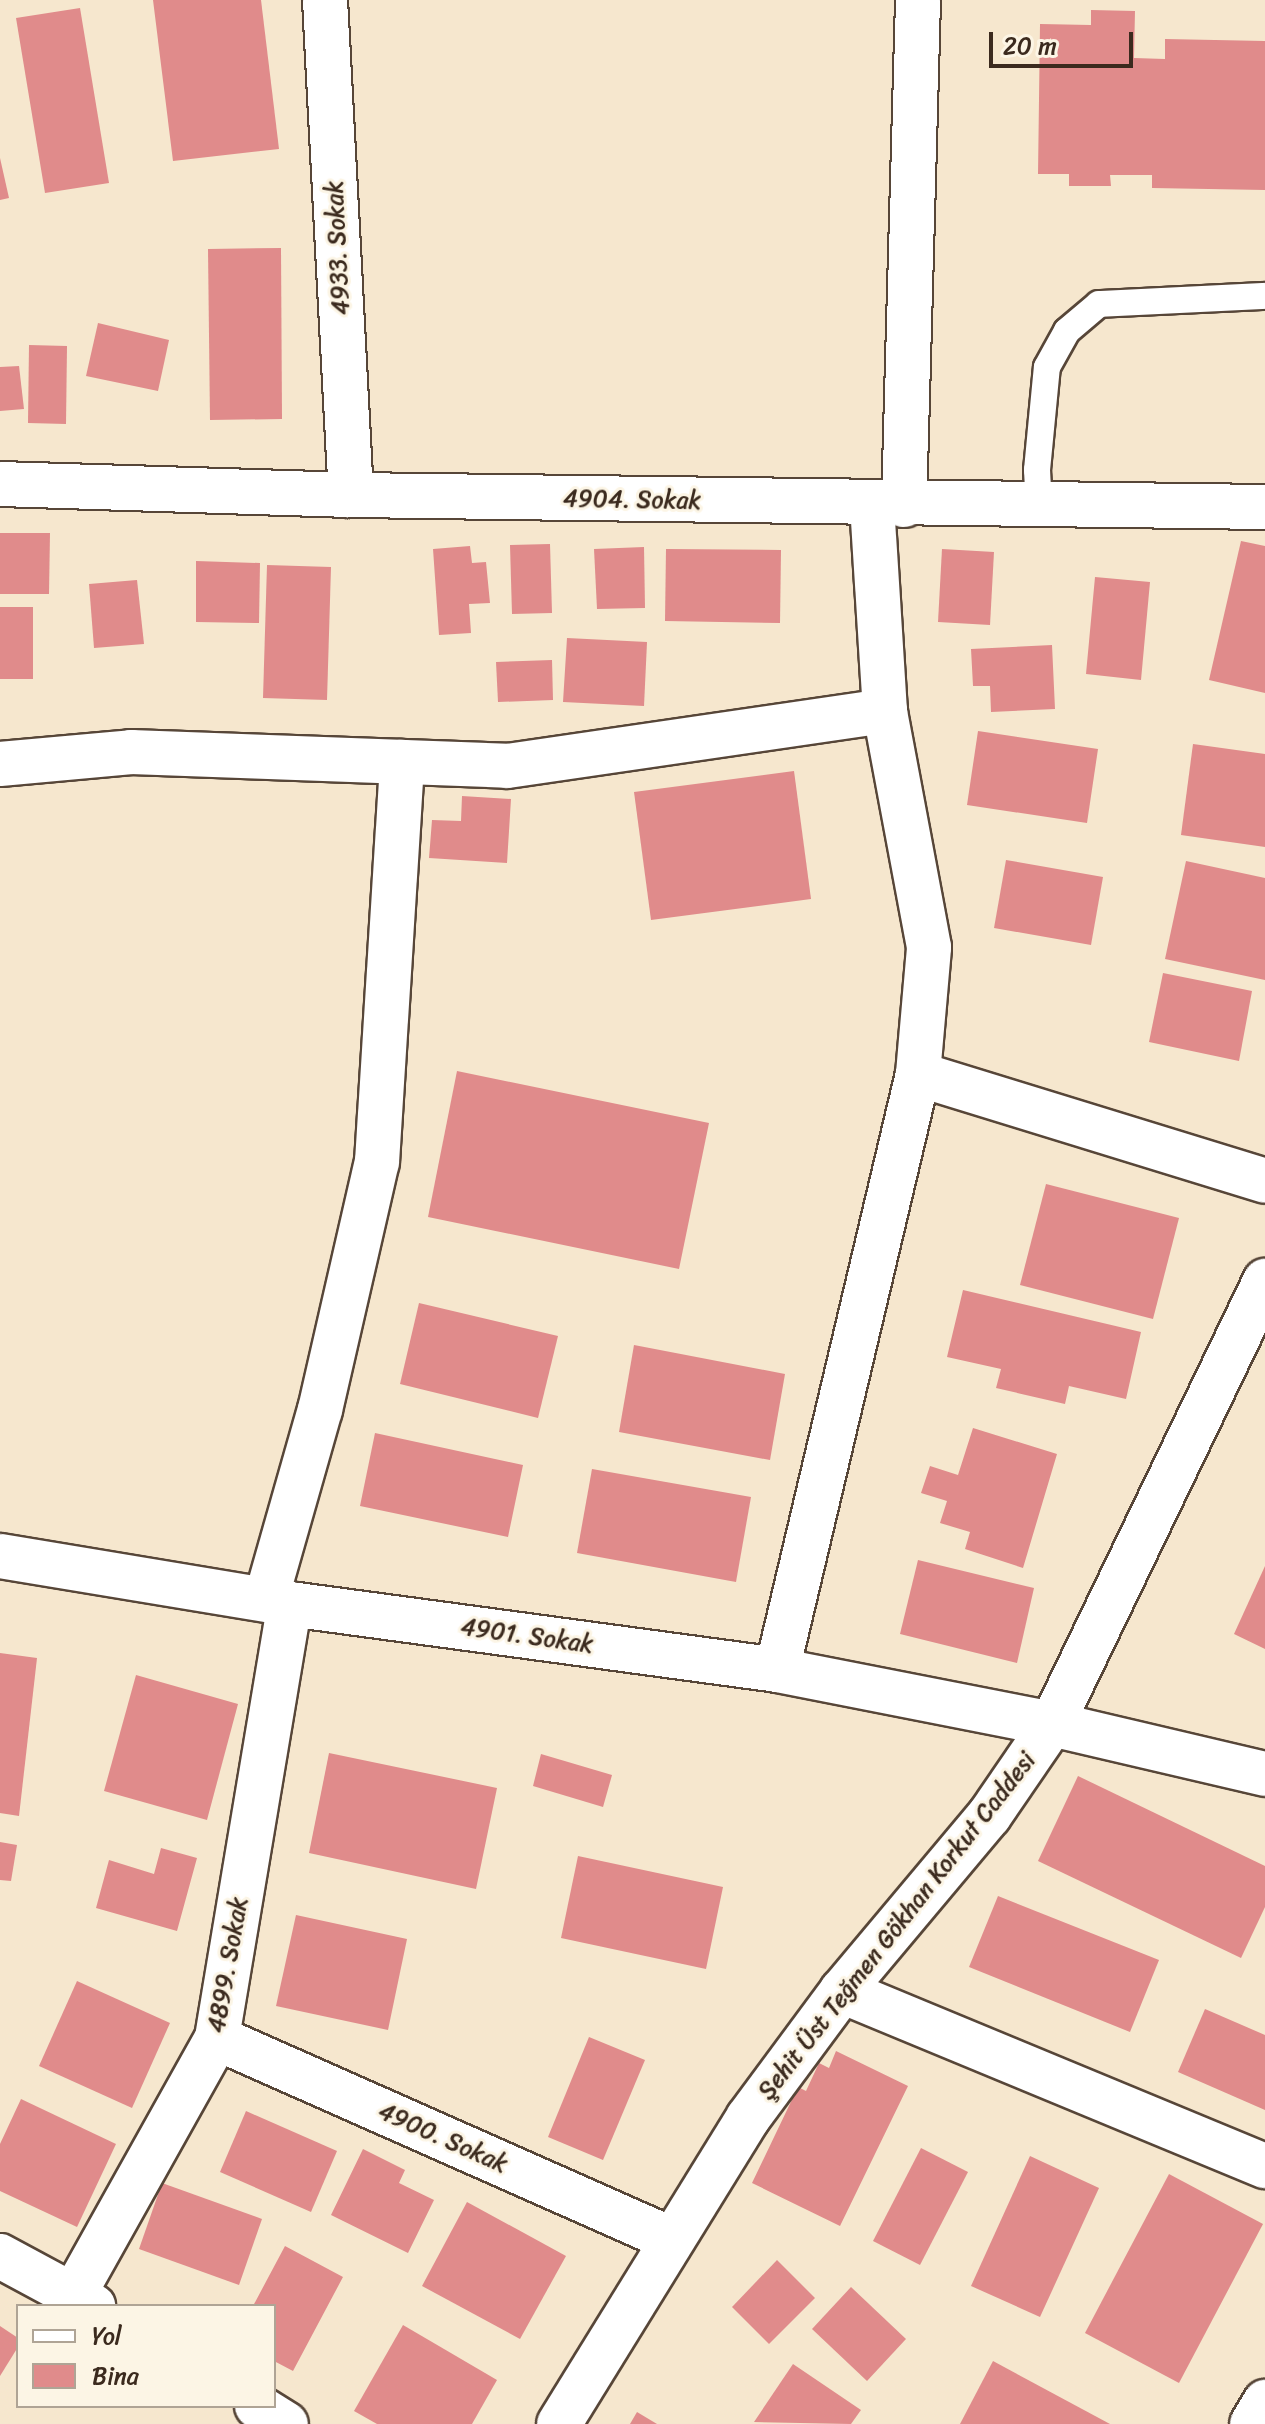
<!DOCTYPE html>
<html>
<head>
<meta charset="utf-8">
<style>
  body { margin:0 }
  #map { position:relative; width:1265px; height:2424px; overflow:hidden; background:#f6e7ce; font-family:Sriracha,sans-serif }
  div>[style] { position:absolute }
  .building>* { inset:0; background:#e08b8b }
  .roads { filter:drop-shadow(2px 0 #574638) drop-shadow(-2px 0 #574638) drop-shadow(0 2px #574638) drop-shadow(0 -2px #574638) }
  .service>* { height:26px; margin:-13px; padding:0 13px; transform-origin:13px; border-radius:13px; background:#fff }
  .minor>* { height:44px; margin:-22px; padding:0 22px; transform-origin:22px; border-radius:22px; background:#fff }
  .tertiary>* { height:44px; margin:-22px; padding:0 22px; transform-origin:22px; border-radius:22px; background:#fff }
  span { translate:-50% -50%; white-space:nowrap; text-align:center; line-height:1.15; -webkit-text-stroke:6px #fcf5e5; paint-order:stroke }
  .street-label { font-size:24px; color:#3b2a1e }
  .legend { position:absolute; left:16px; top:2304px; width:260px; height:104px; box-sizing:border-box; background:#fcf5e5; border:2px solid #afa495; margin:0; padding:10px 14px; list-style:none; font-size:24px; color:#3b2a1e }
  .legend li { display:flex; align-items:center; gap:16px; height:40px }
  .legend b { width:40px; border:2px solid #afa495 }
  .scale { position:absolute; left:989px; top:32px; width:144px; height:36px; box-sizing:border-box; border:4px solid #3b2a1e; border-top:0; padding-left:10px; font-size:24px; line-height:28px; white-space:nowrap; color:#3b2a1e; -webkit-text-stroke:6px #fcf5e5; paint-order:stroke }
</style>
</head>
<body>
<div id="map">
  <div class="building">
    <div style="clip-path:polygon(153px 0,261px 0,279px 149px,173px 161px)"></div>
    <div style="clip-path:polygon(80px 8px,109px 183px,45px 193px,16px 18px)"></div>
    <div style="clip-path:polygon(1091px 10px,1135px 11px,1134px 58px,1165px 59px,1165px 39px,1265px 41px,1265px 190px,1152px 188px,1152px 175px,1110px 175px,1111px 186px,1069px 186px,1069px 174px,1038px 174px,1040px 24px,1091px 25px)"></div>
    <div style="clip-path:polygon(0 158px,9px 198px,0 200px)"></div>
    <div style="clip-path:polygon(281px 248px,282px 419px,210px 420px,208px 249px)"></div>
    <div style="clip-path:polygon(98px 323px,169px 340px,158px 391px,86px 376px)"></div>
    <div style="clip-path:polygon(29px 345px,67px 346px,66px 424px,28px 423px)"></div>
    <div style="clip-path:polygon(19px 366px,24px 409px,0 411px,0 367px)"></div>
    <div style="clip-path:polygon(0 533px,50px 533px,49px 594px,0 594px)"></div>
    <div style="clip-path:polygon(1241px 541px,1265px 546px,1265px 693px,1209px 680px)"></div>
    <div style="clip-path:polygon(550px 544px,552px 613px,512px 614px,510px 545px)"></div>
    <div style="clip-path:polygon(470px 546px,472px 563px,486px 562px,490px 603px,469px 604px,471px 633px,439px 635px,433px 549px)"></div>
    <div style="clip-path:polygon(644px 547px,645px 608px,597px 609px,594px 549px)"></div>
    <div style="clip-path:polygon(666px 549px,781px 550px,780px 623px,665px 621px)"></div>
    <div style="clip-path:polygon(942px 549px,994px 552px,990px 625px,938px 622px)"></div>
    <div style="clip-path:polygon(196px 561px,260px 563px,259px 623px,196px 622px)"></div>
    <div style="clip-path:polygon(267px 565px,331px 567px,327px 700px,263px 698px)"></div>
    <div style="clip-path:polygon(1095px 577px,1150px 582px,1141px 680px,1086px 674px)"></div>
    <div style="clip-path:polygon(137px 580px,144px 644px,94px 648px,89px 584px)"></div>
    <div style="clip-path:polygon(0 607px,33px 607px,33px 679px,0 679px)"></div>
    <div style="clip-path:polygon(567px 638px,647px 642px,644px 706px,563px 702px)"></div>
    <div style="clip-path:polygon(1052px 645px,1055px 709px,991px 712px,990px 686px,973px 686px,971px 649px)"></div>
    <div style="clip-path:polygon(552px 660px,553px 700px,498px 702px,496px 662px)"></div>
    <div style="clip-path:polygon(978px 731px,1098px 749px,1087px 823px,967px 805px)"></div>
    <div style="clip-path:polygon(1193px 744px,1265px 754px,1265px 847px,1181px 835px)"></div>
    <div style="clip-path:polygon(794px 771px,811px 899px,651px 920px,634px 792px)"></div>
    <div style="clip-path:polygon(462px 796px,511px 799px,507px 863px,429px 858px,432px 820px,461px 821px)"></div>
    <div style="clip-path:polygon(1006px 860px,1103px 877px,1091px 945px,994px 928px)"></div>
    <div style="clip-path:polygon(1186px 861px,1265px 878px,1265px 980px,1165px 959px)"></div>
    <div style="clip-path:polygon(1163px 973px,1252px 991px,1239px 1061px,1149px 1042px)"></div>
    <div style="clip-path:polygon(457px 1071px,709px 1123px,679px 1269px,428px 1217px)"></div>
    <div style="clip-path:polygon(1046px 1184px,1179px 1218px,1153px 1319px,1020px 1285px)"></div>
    <div style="clip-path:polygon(963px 1290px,1141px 1332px,1126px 1399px,1069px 1386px,1065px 1404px,996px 1388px,1001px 1369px,947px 1357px)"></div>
    <div style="clip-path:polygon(419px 1303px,558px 1336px,538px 1418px,400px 1384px)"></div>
    <div style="clip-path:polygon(634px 1345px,785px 1374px,770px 1460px,619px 1432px)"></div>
    <div style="clip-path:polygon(973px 1428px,1057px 1454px,1023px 1568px,965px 1549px,970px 1532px,940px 1523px,947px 1501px,921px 1493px,930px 1466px,958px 1475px)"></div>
    <div style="clip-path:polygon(375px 1433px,523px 1465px,508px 1537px,360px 1506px)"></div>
    <div style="clip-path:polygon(592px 1469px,751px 1497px,736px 1582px,577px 1553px)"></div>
    <div style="clip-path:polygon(918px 1560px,1034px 1588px,1017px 1663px,900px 1634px)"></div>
    <div style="clip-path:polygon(1265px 1566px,1265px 1649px,1234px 1634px)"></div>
    <div style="clip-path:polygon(0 1653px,37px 1658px,19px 1816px,0 1813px)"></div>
    <div style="clip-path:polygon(136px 1675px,238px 1704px,207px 1820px,104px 1791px)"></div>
    <div style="clip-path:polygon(329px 1753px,497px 1788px,476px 1889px,309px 1853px)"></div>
    <div style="clip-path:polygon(541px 1754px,612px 1775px,603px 1807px,533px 1786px)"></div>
    <div style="clip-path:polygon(1078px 1776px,1265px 1866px,1265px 1907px,1241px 1958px,1038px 1861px)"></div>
    <div style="clip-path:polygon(0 1842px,17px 1845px,11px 1881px,0 1880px)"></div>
    <div style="clip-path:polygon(161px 1848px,197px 1858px,177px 1931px,96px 1908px,109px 1860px,154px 1874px)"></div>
    <div style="clip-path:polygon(578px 1856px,723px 1887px,706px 1969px,561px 1938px)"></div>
    <div style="clip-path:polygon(998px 1896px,1159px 1960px,1130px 2032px,969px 1967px)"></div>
    <div style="clip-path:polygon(296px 1915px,407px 1939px,388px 2030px,276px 2006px)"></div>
    <div style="clip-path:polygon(77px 1981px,170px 2023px,132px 2108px,39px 2066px)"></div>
    <div style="clip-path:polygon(1205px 2009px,1265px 2035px,1265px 2110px,1178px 2072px)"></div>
    <div style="clip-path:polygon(589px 2037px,645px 2060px,603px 2160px,548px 2137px)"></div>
    <div style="clip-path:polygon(836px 2051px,908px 2086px,840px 2226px,752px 2183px,798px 2087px,806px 2091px,819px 2063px,829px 2068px)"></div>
    <div style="clip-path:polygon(21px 2099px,116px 2144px,77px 2227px,0 2191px,0 2144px)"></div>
    <div style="clip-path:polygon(246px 2111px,337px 2151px,311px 2212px,220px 2172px)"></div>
    <div style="clip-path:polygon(921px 2148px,968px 2172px,920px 2265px,873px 2241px)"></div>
    <div style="clip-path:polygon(363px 2149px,405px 2170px,399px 2183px,434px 2200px,408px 2253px,331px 2215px)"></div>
    <div style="clip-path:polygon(1030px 2156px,1099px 2188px,1040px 2317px,971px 2286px)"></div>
    <div style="clip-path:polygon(1169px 2174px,1263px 2224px,1179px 2383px,1085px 2333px)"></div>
    <div style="clip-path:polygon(162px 2183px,262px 2219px,239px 2285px,139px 2249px)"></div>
    <div style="clip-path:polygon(467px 2202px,566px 2256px,520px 2339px,422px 2286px)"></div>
    <div style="clip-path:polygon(285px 2246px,343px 2277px,293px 2371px,274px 2361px,274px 2306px,253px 2306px)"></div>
    <div style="clip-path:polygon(777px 2260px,815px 2298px,769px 2344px,732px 2307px)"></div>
    <div style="clip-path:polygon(851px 2287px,906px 2339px,867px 2381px,812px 2329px)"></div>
    <div style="clip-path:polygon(403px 2325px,497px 2380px,472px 2424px,377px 2424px,354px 2411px)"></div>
    <div style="clip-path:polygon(0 2326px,18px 2338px,18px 2347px,0 2376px)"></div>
    <div style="clip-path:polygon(993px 2361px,1110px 2424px,960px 2424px)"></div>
    <div style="clip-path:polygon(793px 2364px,861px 2410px,851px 2424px,754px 2422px)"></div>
    <div style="clip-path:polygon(637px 2412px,657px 2424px,630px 2424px)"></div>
  </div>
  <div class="roads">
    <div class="service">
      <div style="left:1039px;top:508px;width:38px;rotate:-93deg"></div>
      <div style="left:1037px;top:470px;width:103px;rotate:-84.5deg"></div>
      <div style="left:1047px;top:367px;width:41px;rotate:-60.9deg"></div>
      <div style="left:1067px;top:331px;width:42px;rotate:-40.2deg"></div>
      <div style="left:1099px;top:304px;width:166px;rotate:-2.8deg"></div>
    </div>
    <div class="minor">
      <div style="left:325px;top:0;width:496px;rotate:87deg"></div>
      <div style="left:0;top:484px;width:351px;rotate:1.8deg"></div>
      <div style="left:351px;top:495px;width:914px;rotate:0.75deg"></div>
      <div style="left:904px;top:505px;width:505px;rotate:-88.41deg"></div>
      <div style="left:0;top:764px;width:132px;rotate:-5.2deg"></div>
      <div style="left:131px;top:752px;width:376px;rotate:2.1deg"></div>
      <div style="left:507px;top:766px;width:382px;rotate:-8.3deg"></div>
      <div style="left:918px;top:1074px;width:363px;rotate:17.1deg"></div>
      <div style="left:0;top:1556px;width:294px;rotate:9.4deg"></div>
      <div style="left:290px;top:1604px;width:491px;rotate:7.7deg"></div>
      <div style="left:777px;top:1670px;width:280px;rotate:11.1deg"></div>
      <div style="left:1052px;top:1724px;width:219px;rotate:13.2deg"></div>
      <div style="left:266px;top:1599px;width:197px;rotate:-74.1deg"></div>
      <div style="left:320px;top:1410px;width:254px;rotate:-77.1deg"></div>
      <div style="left:377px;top:1162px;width:401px;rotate:-86.4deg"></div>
      <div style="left:777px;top:1670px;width:612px;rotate:-76.69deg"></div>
      <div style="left:918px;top:1074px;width:127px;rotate:-85deg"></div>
      <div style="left:929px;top:947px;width:240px;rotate:-100.6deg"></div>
      <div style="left:885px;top:711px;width:206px;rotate:-93.6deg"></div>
      <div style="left:842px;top:1991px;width:458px;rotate:22.5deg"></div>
      <div style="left:217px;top:2038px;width:494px;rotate:23.9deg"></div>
      <div style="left:0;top:2256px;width:106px;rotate:28.3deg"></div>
      <div style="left:74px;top:2294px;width:293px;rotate:-60.8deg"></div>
      <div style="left:217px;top:2038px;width:440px;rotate:-80.5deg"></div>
      <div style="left:257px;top:2406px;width:34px;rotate:32deg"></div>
      <div style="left:1252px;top:2424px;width:26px;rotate:-59deg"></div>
    </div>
    <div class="tertiary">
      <div style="left:559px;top:2424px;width:360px;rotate:-58.3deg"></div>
      <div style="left:748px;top:2118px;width:158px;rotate:-53.5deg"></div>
      <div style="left:842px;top:1991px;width:229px;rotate:-50deg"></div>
      <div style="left:989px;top:1816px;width:112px;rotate:-55.6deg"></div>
      <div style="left:1052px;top:1724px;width:492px;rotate:-64.3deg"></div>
    </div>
  </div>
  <div class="street-label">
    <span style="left:338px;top:248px;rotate:-93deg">4933. Sokak</span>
    <span style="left:632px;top:500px;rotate:1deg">4904. Sokak</span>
    <span style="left:527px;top:1636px;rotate:8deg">4901. Sokak</span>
    <span style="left:897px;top:1926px;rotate:-52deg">Şehit Üst Teğmen Gökhan Korkut Caddesi</span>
    <span style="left:228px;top:1965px;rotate:-80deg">4899. Sokak</span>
    <span style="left:443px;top:2138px;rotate:24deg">4900. Sokak</span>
  </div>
  <ul class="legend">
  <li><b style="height:10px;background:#fff"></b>Yol</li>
  <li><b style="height:22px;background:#e08b8b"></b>Bina</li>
  </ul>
  <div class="scale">20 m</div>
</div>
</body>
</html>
